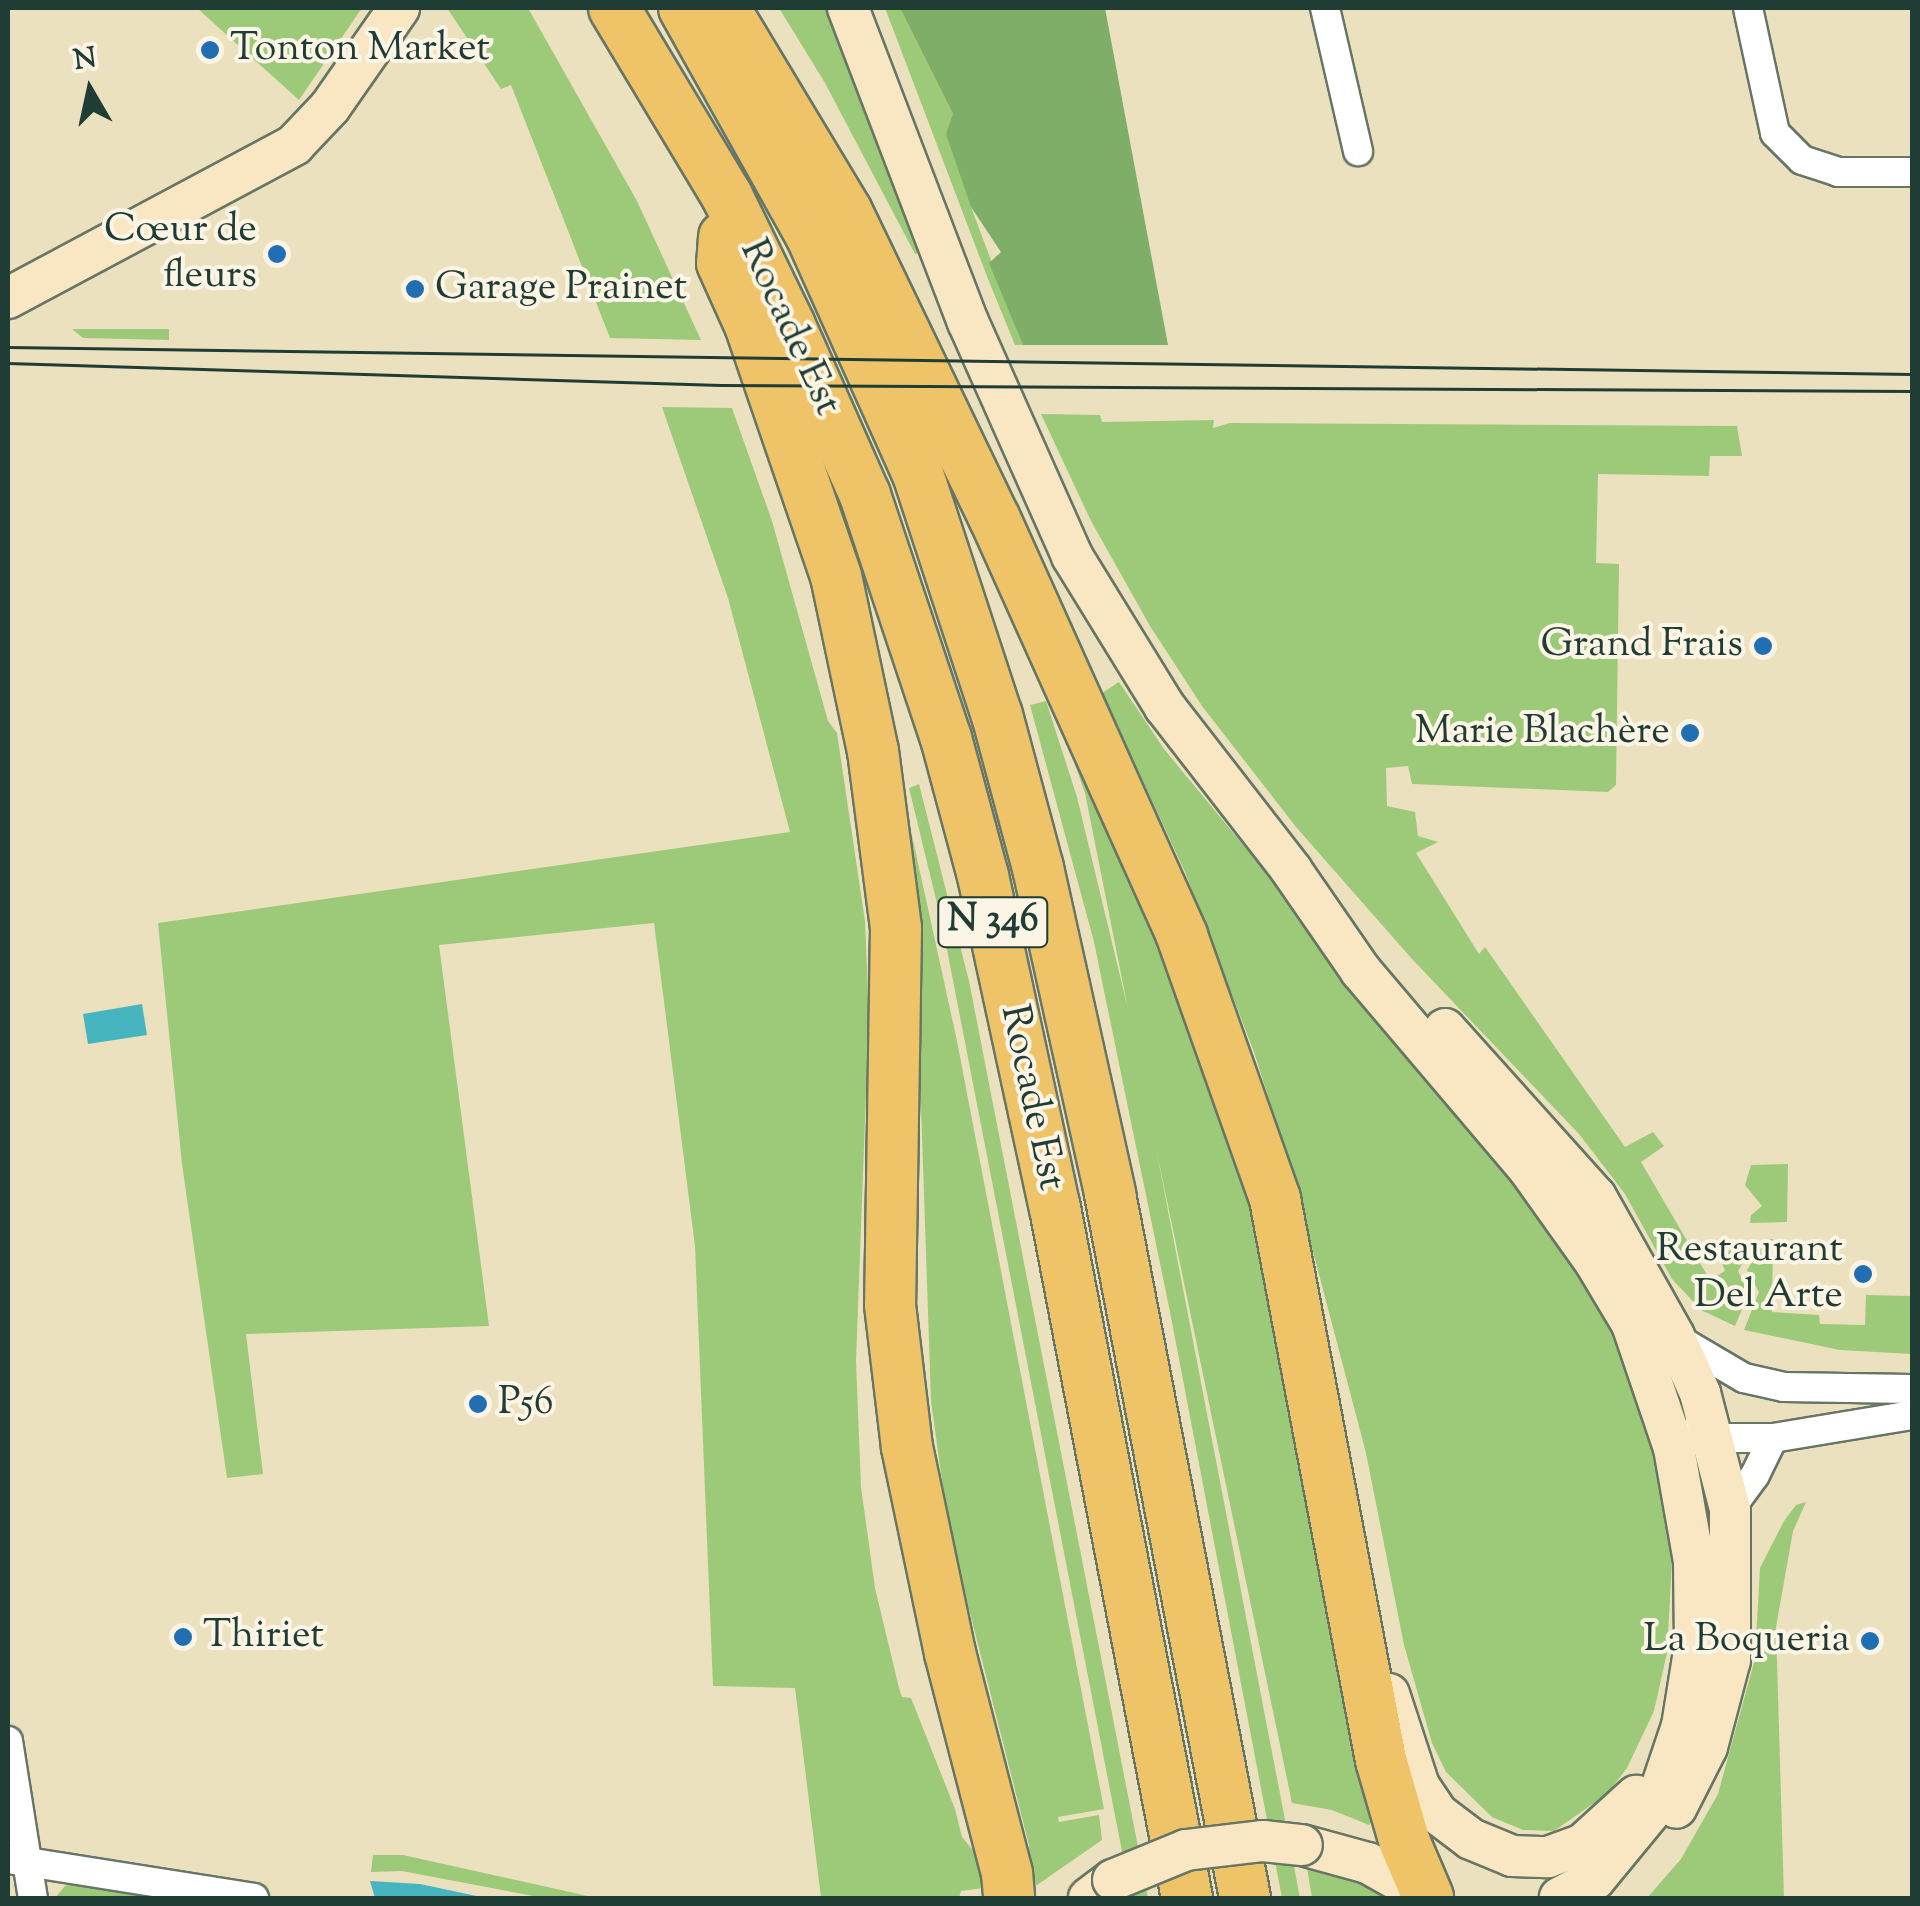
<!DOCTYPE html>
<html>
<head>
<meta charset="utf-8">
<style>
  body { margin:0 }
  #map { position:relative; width:1920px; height:1906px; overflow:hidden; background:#ebe1bf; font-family:"Sorts Mill Goudy",serif }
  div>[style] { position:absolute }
  .green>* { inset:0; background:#9dca78 }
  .forest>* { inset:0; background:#7eae68 }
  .water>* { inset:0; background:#47b5c0 }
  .roads { filter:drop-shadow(2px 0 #667665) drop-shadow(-2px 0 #667665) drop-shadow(0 2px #667665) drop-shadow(0 -2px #667665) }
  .street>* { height:28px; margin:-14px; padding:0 14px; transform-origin:14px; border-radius:14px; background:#fff }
  .secondary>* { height:40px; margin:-20px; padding:0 20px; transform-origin:20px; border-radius:20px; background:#f9e7c3 }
  .highway>* { height:50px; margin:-25px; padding:0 25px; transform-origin:25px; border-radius:25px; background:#efc469 }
  .tram>* { height:2.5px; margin:-1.25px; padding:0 1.25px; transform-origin:1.25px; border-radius:1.25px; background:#1f3d34 }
  .bridges { filter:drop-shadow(2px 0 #667665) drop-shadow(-2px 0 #667665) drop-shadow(0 2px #667665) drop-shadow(0 -2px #667665) }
  .secondary-bridge>* { height:40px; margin:-20px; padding:0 20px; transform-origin:20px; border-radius:20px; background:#f9e7c3 }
  .dots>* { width:28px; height:28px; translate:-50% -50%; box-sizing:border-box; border:5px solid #fcf5e5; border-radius:50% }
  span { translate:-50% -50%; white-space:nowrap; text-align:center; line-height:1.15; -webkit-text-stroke:8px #fcf5e5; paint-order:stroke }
  .shield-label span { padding:2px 8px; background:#fcf5e5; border:2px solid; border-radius:8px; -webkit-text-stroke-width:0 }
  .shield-label { font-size:38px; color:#1f3d34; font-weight:700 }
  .poi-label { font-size:40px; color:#1f3d34 }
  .left { translate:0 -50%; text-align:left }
  .right { translate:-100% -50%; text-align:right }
  .street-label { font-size:40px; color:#1f3d34 }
  .frame { position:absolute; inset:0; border:10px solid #1f3d34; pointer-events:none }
  .north { position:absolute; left:40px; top:40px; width:100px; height:100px; -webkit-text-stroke:8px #fcf5e5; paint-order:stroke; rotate:351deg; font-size:28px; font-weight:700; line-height:40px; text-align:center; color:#1f3d34 }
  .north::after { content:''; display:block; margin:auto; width:35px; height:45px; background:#1f3d34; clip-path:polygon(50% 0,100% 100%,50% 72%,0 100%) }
</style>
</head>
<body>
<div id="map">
  <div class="green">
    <div style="clip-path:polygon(197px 8px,362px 8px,299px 100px)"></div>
    <div style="clip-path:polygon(447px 8px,528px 8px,637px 201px,701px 340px,610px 338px,511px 85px,501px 89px)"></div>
    <div style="clip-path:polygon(779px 8px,826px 8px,919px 253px,915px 254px,825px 83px)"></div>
    <div style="clip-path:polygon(885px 8px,900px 8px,953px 114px,971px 207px,1023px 345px,1015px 345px,988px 279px)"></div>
    <div style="clip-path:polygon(72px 329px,169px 329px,169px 340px,83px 338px)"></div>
    <div style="clip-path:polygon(662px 407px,732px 408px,772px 521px,828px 721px,837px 733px,865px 921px,869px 1014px,856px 1361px,861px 1487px,875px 1588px,899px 1688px,902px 1697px,911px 1698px,955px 1809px,962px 1837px,977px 1855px,986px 1877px,984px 1888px,961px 1891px,959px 1898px,821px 1898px,795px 1688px,713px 1686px,695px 1246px,654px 923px,439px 945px,489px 1326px,246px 1334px,263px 1474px,227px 1478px,182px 1164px,158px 923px,790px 832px,728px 598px)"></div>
    <div style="clip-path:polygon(1041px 414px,1100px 415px,1102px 422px,1214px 420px,1213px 428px,1230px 423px,1737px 426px,1742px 456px,1710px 456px,1709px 476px,1598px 474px,1596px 563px,1619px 564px,1616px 785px,1608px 792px,1412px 784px,1408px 766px,1386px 768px,1387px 806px,1415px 812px,1418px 836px,1438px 842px,1416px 853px,1479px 954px,1485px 947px,1625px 1147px,1653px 1132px,1664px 1146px,1641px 1162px,1710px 1280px,1725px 1271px,1721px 1260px,1734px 1246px,1758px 1239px,1738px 1271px,1749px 1293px,1735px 1326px,1701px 1310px,1672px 1279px,1625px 1194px,1579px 1134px,1412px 959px,1296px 827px,1202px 706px,1150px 626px,1091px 521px)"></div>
    <div style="clip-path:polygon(1119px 682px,1164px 749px,1512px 1171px,1603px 1307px,1629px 1365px,1661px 1459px,1673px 1543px,1667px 1653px,1654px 1711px,1627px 1768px,1607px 1794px,1554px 1831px,1523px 1830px,1492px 1817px,1446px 1772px,1432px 1743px,1404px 1645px,1366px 1453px,1291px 1168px,1254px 1052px,1185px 872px,1102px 693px)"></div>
    <div style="clip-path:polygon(1046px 701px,1077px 797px,1128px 1009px,1085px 793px,1054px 705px,1166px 956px,1222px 1106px,1253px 1213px,1377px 1813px,1369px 1825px,1332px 1810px,1292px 1803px,1156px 1148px,1300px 1898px,1282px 1898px,1170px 1312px,1094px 942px,1030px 705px)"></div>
    <div style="clip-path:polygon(919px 784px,969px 981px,1148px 1898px,1131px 1898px,942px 924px,909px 788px)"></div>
    <div style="clip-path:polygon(906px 808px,957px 1041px,1104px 1809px,1058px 1817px,1059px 1822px,1099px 1815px,1102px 1840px,1037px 1885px,1030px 1883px,1029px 1845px,968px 1605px,944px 1495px,931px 1401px,914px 900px,901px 809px)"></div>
    <div style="clip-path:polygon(1788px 1164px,1787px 1222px,1750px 1223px,1751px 1215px,1762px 1206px,1745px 1185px,1751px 1165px)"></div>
    <div style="clip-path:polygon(1767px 1239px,1773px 1239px,1772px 1312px,1819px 1315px,1820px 1324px,1865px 1325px,1866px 1295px,1912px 1296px,1912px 1354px,1840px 1350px,1744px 1330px,1759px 1292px,1747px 1270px)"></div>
    <div style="clip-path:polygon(1806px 1502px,1793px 1531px,1776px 1627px,1784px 1898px,1647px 1898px,1681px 1859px,1718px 1794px,1755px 1659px,1760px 1568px,1784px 1521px,1796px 1505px)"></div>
    <div style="clip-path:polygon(373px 1855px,403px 1855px,597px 1898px,544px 1898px,402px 1871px,371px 1872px)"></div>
    <div style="clip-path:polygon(1307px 1868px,1363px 1883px,1400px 1898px,1312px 1898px)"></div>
    <div style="clip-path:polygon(78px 1883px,186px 1898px,55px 1898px,65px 1886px)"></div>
  </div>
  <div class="forest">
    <div style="clip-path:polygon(900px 8px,1105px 8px,1168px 345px,1023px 345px,989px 263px,1001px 252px,971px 207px,946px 134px,953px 114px)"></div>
  </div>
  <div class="water">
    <div style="clip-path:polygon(142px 1004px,147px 1035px,88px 1044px,83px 1014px)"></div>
    <div style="clip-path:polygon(370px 1881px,420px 1884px,486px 1898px,375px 1898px)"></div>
  </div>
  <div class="roads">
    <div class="street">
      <div style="left:1325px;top:8px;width:147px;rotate:77deg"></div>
      <div style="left:1748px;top:8px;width:128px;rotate:77.8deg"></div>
      <div style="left:1775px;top:133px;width:38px;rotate:45deg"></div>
      <div style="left:1802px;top:160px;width:38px;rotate:18deg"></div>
      <div style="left:1838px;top:172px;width:74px"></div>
      <div style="left:1676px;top:1338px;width:79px;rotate:30.5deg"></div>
      <div style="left:1744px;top:1378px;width:41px;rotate:12.7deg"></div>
      <div style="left:1784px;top:1387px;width:128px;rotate:0.9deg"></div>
      <div style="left:1698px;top:1427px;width:19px;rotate:36deg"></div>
      <div style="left:1713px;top:1438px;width:60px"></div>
      <div style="left:1730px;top:1509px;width:42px;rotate:-53.7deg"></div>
      <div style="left:1755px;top:1475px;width:41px;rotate:-64.1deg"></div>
      <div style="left:1773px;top:1438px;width:141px;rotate:-9.4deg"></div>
      <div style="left:8px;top:1741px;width:159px;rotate:81deg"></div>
      <div style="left:8px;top:1859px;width:249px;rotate:9deg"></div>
    </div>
    <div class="secondary">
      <div style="left:848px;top:8px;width:336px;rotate:69.1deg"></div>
      <div style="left:968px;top:322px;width:256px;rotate:66deg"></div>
      <div style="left:1072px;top:556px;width:177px;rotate:58.4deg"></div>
      <div style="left:1165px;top:707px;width:207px;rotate:52.2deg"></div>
      <div style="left:1292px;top:871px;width:121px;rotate:55.4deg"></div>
      <div style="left:1361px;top:971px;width:258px;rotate:49.7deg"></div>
      <div style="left:1528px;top:1168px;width:115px;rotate:54.5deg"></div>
      <div style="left:1595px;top:1262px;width:72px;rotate:59.2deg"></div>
      <div style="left:1632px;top:1324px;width:131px;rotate:71.3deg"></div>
      <div style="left:1674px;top:1448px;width:116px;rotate:80deg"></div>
      <div style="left:1694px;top:1562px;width:83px;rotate:89.3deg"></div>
      <div style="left:1695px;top:1645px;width:82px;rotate:99.1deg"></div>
      <div style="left:1682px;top:1726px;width:84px;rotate:108.6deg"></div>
      <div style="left:1655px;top:1806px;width:94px;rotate:129.4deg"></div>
      <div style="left:1595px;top:1879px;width:40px;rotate:152deg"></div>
      <div style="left:8px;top:298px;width:324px;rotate:-28.1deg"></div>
      <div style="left:294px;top:145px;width:52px;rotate:-46.5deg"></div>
      <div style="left:330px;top:107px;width:121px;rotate:-55.1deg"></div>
      <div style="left:1445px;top:1029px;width:226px;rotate:48.1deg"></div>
      <div style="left:1596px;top:1197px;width:159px;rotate:60.7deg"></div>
      <div style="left:1674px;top:1336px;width:63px;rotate:65.5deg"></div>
      <div style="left:1700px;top:1393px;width:120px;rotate:75.5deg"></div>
      <div style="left:1730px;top:1509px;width:151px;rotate:90deg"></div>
      <div style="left:1730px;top:1660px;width:90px;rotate:104.8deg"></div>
      <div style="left:1707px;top:1747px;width:68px;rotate:116.9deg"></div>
      <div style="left:1389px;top:1694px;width:97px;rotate:71.9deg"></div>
      <div style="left:1419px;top:1786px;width:34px;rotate:56deg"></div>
      <div style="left:1438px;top:1814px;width:41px;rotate:37.1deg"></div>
      <div style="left:1471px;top:1839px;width:44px;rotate:22.5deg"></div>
      <div style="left:1512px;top:1856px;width:36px;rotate:2deg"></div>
      <div style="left:1548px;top:1857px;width:37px;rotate:-20deg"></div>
      <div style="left:1583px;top:1844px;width:72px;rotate:-42.2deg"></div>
      <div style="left:1302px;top:1845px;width:68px;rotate:15.3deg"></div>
      <div style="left:1368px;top:1863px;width:71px;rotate:29.4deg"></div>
      <div style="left:1089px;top:1898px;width:30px;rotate:-37deg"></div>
    </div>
    <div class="highway">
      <div style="left:614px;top:8px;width:219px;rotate:59deg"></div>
      <div style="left:727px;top:196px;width:144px;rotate:64.1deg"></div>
      <div style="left:790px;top:326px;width:185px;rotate:66.1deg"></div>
      <div style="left:865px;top:495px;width:256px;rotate:71.6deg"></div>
      <div style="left:946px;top:738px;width:143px;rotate:75deg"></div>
      <div style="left:983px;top:876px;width:340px;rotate:77.8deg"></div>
      <div style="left:1055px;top:1208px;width:703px;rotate:79.17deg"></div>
      <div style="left:684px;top:8px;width:260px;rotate:60.8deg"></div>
      <div style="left:811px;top:235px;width:262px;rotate:65.9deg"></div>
      <div style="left:918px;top:474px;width:254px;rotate:71.9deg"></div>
      <div style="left:997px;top:715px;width:158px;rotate:75deg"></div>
      <div style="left:1038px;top:868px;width:334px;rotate:77.5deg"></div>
      <div style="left:1110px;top:1194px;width:717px;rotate:79.14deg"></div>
      <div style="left:724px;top:8px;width:238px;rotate:58.9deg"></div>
      <div style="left:847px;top:212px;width:341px;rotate:64.3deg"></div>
      <div style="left:995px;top:519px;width:457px;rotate:65.8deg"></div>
      <div style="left:1182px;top:936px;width:279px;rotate:70.5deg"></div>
      <div style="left:1275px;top:1199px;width:571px;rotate:79.3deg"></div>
      <div style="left:1381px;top:1760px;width:86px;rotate:73.9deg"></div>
      <div style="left:1405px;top:1843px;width:59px;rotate:66.9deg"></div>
      <div style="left:724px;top:237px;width:26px;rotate:94deg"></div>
      <div style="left:722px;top:263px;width:68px;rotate:65.7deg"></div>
      <div style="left:750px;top:325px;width:265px;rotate:71.1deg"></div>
      <div style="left:836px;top:576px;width:179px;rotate:78.1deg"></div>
      <div style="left:873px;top:751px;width:178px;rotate:82.6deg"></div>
      <div style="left:896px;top:928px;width:377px;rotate:90.9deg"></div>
      <div style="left:890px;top:1305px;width:143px;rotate:83.2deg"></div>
      <div style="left:907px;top:1447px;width:210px;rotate:78.2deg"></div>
      <div style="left:950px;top:1653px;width:227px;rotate:75.5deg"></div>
      <div style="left:1007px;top:1873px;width:25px;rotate:85deg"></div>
    </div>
  </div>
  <div class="tram">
    <div style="left:8px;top:347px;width:1904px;rotate:0.81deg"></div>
    <div style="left:8px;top:363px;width:713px;rotate:1.77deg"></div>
    <div style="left:721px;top:385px;width:1191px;rotate:0.29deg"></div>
  </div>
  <div class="bridges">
    <div class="secondary-bridge">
      <div style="left:1113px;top:1880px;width:79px;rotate:-22.3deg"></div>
      <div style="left:1186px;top:1850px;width:78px;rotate:-6.7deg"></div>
      <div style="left:1263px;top:1841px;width:39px;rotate:6deg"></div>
    </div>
  </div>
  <div class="dots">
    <div style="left:210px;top:50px;background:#1f6fb2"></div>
    <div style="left:277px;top:254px;background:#1f6fb2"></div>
    <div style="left:415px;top:289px;background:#1f6fb2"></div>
    <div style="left:1763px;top:646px;background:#1f6fb2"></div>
    <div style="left:1690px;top:733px;background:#1f6fb2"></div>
    <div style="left:1863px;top:1274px;background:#1f6fb2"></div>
    <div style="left:478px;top:1404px;background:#1f6fb2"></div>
    <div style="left:183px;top:1637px;background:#1f6fb2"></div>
    <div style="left:1870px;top:1641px;background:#1f6fb2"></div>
  </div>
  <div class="shield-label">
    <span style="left:993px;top:922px">N 346</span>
  </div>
  <div class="poi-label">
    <span class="left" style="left:230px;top:50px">Tonton Market</span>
    <span class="right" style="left:257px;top:254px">Cœur de<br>fleurs</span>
    <span class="left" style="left:435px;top:289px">Garage Prainet</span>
    <span class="right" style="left:1743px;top:646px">Grand Frais</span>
    <span class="right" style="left:1670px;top:733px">Marie Blachère</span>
    <span class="right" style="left:1843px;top:1274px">Restaurant<br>Del Arte</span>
    <span class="left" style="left:498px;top:1404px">P56</span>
    <span class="left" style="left:203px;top:1637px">Thiriet</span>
    <span class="right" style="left:1850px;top:1641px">La Boqueria</span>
  </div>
  <div class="street-label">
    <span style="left:789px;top:328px;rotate:65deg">Rocade Est</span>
    <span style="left:1031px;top:1098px;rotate:78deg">Rocade Est</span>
  </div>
  <div class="frame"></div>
  <div class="north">N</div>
</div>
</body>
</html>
